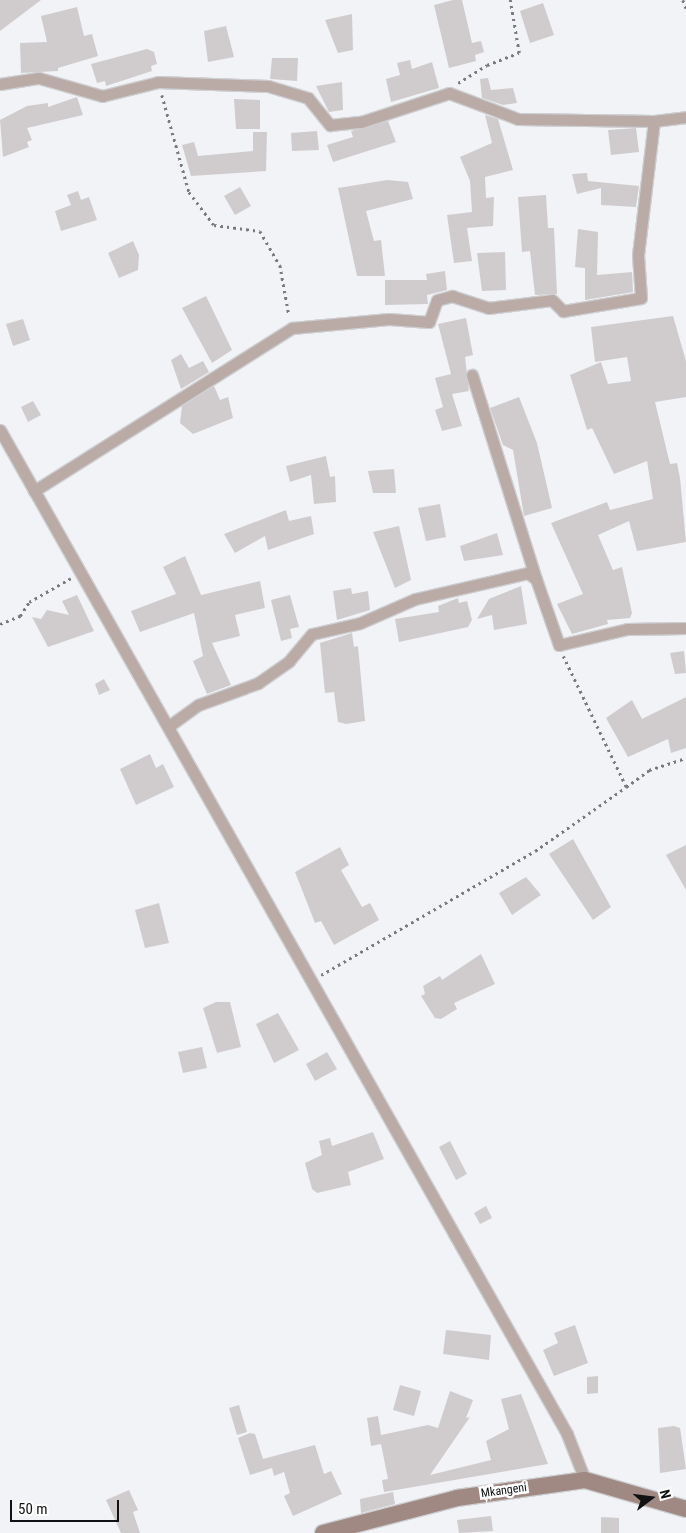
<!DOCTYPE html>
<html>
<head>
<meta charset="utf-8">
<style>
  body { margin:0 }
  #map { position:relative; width:686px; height:1533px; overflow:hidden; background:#f1f3f6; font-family:"Roboto Condensed",sans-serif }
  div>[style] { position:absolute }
  .building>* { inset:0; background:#d0ccce }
  .path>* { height:2.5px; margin-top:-1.25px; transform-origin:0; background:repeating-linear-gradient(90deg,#797a7c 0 2.5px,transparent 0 6.5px) }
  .roads { filter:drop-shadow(1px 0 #cdcfd2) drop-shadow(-1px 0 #cdcfd2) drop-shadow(0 1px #cdcfd2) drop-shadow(0 -1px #cdcfd2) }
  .street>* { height:11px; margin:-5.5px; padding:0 5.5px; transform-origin:5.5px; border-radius:5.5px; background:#bbaba7 }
  .secondary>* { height:16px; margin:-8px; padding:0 8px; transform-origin:8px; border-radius:8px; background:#a08883 }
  span { translate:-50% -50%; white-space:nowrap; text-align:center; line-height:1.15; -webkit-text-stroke:5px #fff; paint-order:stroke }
  .street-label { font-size:12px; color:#101112 }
  .north { position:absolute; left:626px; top:1473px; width:50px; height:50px; -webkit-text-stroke:4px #fff; paint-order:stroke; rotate:75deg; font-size:14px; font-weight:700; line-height:20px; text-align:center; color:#101112 }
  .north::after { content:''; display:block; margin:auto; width:18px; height:22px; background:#101112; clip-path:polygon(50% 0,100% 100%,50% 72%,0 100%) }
  .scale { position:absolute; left:10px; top:1500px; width:109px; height:22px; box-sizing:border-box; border:2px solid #101112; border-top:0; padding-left:6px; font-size:15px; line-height:18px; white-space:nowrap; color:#101112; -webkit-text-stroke:4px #fff; paint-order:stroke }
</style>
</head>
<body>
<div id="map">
  <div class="building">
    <div style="clip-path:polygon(0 0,41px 0,0 31px)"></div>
    <div style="clip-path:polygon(453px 0,462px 0,472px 43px,481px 41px,484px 52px,475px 55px,476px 61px,449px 68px,434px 5px)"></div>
    <div style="clip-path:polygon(543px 3px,554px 35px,530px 43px,520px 11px)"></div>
    <div style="clip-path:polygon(77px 7px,84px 36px,92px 34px,98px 56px,58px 68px,58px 71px,21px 73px,20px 43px,47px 42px,41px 16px)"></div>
    <div style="clip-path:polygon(352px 14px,353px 50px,338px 53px,325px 20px)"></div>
    <div style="clip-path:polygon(226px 26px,234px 57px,208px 62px,204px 31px)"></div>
    <div style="clip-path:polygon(147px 49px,154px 52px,157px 64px,151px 66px,152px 71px,106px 86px,105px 81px,97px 83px,91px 64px)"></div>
    <div style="clip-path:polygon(272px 58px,298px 58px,297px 81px,270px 79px)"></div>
    <div style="clip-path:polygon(410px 60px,412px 69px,432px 62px,439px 88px,391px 102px,386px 79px,400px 75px,397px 63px)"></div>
    <div style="clip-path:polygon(488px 78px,491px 90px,513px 88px,517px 103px,503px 105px,482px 98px,480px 79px)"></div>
    <div style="clip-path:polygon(342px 82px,343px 110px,329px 112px,316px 86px)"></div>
    <div style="clip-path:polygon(77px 97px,83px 115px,27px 128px,32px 140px,27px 142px,29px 147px,3px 157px,0 120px,27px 106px,48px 103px,48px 107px)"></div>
    <div style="clip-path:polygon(234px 99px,260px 100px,260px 129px,236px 129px)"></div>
    <div style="clip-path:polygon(485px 115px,498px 119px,513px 170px,485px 177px,486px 198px,494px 197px,493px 226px,467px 228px,472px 261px,454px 263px,447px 215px,472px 212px,470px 181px,460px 157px,492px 143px)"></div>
    <div style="clip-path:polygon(388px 121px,396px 142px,333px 162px,327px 145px,353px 137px,351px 131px)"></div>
    <div style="clip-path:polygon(636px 128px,639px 152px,611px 155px,608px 130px)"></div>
    <div style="clip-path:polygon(317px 131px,319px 150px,292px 151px,291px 133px)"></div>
    <div style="clip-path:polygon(253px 132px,267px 132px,266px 171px,191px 176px,182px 145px,194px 142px,198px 156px,253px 151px)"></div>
    <div style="clip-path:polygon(587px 173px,588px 181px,639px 186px,636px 207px,601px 205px,601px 188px,577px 194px,572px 174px)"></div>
    <div style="clip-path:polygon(387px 180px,408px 182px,413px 199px,366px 211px,374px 241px,381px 240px,385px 276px,357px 276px,338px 188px)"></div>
    <div style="clip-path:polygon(240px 187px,251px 206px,235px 215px,224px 196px)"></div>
    <div style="clip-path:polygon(78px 191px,81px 200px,89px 197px,97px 220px,61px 231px,55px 211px,71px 205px,67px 195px)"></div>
    <div style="clip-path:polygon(546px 195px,548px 228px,554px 228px,557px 294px,535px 295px,530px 251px,522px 252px,518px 197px)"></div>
    <div style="clip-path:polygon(578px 229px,598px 232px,597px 275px,632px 272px,633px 292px,585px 300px,585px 268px,575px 267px)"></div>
    <div style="clip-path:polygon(133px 241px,139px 255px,138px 270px,119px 278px,108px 253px)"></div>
    <div style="clip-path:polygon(505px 252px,506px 290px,482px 291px,477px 253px)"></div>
    <div style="clip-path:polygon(445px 271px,447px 290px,427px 295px,428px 304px,385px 305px,385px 280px,427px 280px,426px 274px)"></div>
    <div style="clip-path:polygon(206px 296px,232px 350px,212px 363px,182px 308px)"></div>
    <div style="clip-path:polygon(673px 316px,686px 361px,686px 397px,655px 402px,670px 464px,677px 463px,680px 478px,686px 542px,637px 551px,629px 521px,598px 535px,613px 570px,622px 567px,632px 613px,630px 618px,607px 620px,608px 624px,572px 634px,557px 604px,583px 594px,551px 523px,607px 502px,610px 510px,653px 499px,647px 461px,614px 474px,592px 428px,587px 430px,570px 375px,601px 362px,608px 384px,631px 381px,627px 357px,595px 362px,591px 327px)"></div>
    <div style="clip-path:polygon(466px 318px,473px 355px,465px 357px,469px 391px,452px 394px,462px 426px,442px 431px,435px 410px,443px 407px,435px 378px,451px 374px,438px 324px)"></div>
    <div style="clip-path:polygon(23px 319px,30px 340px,13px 346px,6px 324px)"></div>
    <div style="clip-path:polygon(181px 354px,189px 368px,203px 361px,209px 372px,181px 389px,171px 360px)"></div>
    <div style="clip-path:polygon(214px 386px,220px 400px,228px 397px,233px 418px,193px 434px,180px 423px,182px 406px)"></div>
    <div style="clip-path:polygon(519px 397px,537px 443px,552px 508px,524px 516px,513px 450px,503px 445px,490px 408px)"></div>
    <div style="clip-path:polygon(33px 401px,41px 415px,28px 422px,21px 407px)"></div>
    <div style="clip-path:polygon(326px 456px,330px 477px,335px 476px,336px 502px,314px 504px,311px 475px,290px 482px,286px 466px)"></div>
    <div style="clip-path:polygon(394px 469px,396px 493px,373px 493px,368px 471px)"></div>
    <div style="clip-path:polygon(440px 504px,446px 537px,426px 541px,418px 508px)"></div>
    <div style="clip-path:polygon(286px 510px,289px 521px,311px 516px,314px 534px,268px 550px,265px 536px,235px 553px,224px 534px)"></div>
    <div style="clip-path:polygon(399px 526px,411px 580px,395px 588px,373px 532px)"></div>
    <div style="clip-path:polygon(497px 533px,503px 555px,464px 561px,460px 546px)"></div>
    <div style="clip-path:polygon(185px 556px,201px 595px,260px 581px,265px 608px,235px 615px,240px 636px,212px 643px,231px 685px,207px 694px,193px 661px,203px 656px,194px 613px,140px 632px,131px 611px,176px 594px,163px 567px)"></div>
    <div style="clip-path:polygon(521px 586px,527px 624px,494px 630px,492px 615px,477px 619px,489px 599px)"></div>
    <div style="clip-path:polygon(351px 588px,352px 594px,368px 591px,370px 610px,337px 620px,333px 591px)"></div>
    <div style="clip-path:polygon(77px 595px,94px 631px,48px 647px,32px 617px,41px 619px,47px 610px,69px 615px,62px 601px)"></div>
    <div style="clip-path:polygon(290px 595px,299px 627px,290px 629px,292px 638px,281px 641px,271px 600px)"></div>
    <div style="clip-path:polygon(458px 598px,459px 603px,467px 601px,472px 620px,468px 627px,399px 642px,395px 619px,439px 612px,438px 606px)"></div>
    <div style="clip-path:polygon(352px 633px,354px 647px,358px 646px,365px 721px,346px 724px,338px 722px,334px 692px,325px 693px,320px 643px)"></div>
    <div style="clip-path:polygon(684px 651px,686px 673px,675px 674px,670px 653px)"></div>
    <div style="clip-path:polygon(104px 679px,110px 690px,99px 695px,95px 684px)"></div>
    <div style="clip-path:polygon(686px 697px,686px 748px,671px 753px,668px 739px,628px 757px,606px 718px,632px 700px,642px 719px)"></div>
    <div style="clip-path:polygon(150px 754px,156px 768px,163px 764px,174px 787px,136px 805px,120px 769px)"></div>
    <div style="clip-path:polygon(573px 839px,611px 907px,593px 920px,549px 854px)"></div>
    <div style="clip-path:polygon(686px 845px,686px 890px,666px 855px)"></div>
    <div style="clip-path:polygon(340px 847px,349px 865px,341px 870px,362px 907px,370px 903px,379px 920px,334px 945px,321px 921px,315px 923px,295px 872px)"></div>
    <div style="clip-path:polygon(526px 877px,541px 895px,512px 915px,499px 893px)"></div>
    <div style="clip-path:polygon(159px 903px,169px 943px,145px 948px,135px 910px)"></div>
    <div style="clip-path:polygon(481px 954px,495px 984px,454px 1003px,457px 1009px,441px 1019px,435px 1018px,421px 996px,425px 994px,423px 986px,440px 976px,442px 980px)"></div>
    <div style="clip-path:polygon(216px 1002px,230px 1002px,241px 1047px,217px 1053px,203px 1008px)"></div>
    <div style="clip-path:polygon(278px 1013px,299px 1050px,274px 1063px,256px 1024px)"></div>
    <div style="clip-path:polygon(202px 1047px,207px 1068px,183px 1073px,178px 1052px)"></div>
    <div style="clip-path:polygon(327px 1052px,337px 1069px,315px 1081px,306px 1064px)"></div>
    <div style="clip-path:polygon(373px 1132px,384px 1159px,348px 1172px,351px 1185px,317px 1193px,312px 1189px,305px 1163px,322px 1155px,319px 1141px,330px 1138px,332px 1146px)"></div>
    <div style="clip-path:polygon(450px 1141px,467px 1174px,456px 1180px,439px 1147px)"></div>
    <div style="clip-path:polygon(486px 1206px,492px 1218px,480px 1224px,474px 1213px)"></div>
    <div style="clip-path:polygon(575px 1325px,588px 1363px,554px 1376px,543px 1350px,558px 1343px,554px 1333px)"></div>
    <div style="clip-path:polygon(446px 1330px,491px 1335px,489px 1360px,443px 1354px)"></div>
    <div style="clip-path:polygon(598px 1376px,598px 1393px,587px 1394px,587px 1377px)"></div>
    <div style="clip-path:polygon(400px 1385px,421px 1391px,414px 1416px,393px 1410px)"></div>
    <div style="clip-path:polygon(450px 1391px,473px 1400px,466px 1418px,470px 1417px,430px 1475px,491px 1460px,486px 1441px,509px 1429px,501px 1399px,521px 1394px,548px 1464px,384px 1492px,382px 1480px,388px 1479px,381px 1444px,371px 1446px,367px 1418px,378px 1416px,381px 1435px,428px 1425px,438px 1428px)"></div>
    <div style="clip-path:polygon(239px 1405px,247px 1432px,237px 1435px,229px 1408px)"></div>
    <div style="clip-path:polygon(674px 1426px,680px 1428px,686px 1469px,660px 1473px,658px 1428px)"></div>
    <div style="clip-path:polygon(250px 1433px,255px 1434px,263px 1459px,315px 1445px,324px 1474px,331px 1471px,342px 1494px,293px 1516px,284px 1496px,290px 1493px,284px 1472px,274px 1476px,272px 1468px,250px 1475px,238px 1438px)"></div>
    <div style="clip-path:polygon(129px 1490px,138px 1510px,133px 1512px,140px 1533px,121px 1533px,106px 1500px)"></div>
    <div style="clip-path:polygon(393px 1492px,395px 1504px,361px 1513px,360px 1499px)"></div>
    <div style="clip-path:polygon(491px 1516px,493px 1531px,459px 1533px,457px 1520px)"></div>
    <div style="clip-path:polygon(601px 1517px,619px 1518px,619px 1533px,601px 1533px)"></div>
  </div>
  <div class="path">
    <div style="left:683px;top:0;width:9px;rotate:69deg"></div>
    <div style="left:458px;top:83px;width:34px;rotate:-32deg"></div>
    <div style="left:487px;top:65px;width:34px;rotate:-21deg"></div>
    <div style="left:519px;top:53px;width:54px;rotate:-99.6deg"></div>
    <div style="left:162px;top:95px;width:101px;rotate:74.4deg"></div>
    <div style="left:189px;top:192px;width:41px;rotate:52.9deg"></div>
    <div style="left:214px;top:225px;width:46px;rotate:7.4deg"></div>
    <div style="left:260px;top:231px;width:39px;rotate:60deg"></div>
    <div style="left:280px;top:265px;width:51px;rotate:79.8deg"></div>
    <div style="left:0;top:624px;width:22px;rotate:-22deg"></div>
    <div style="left:20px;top:616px;width:17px;rotate:-57deg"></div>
    <div style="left:29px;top:602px;width:48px;rotate:-29.7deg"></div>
    <div style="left:626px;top:787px;width:29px;rotate:-36deg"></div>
    <div style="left:649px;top:770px;width:39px;rotate:-18deg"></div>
    <div style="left:321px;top:975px;width:247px;rotate:-30.1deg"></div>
    <div style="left:535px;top:851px;width:111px;rotate:-35.1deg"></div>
    <div style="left:626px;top:787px;width:145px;rotate:-115.7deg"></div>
  </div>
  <div class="roads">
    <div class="street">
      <div style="left:0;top:84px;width:39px;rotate:-9deg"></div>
      <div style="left:39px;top:78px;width:66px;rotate:15.9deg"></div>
      <div style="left:102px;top:96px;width:58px;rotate:-14deg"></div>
      <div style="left:158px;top:82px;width:110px;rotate:2.1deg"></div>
      <div style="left:268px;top:86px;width:42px;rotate:16.7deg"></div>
      <div style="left:308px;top:98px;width:35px;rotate:51deg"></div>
      <div style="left:330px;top:125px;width:31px;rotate:-6deg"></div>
      <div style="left:361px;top:122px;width:93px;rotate:-18.2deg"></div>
      <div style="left:449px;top:93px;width:74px;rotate:20.6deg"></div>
      <div style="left:518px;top:119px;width:136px;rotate:0.8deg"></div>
      <div style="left:654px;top:121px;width:32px;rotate:-7deg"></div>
      <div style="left:472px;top:375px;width:214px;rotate:72.6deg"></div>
      <div style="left:0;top:430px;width:1153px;rotate:60.54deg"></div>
      <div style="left:567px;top:1434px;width:49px;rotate:68.6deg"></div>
      <div style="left:34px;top:491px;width:305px;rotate:-32.3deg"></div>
      <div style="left:292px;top:328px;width:97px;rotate:-5.3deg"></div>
      <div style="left:389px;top:319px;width:40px;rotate:4.3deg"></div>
      <div style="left:429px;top:322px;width:23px;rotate:-70deg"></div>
      <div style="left:437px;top:300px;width:16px;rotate:-15deg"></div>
      <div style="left:452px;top:296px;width:38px;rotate:18deg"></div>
      <div style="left:488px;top:308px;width:64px;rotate:-7.1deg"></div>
      <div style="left:552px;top:300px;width:16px;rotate:45deg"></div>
      <div style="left:563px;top:311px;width:79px;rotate:-9.5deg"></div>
      <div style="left:641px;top:298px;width:43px;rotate:-94deg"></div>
      <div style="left:638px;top:255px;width:135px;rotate:-83.2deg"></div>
      <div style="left:169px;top:726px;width:36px;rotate:-36deg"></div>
      <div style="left:198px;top:705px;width:64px;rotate:-20.1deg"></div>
      <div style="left:258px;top:683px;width:38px;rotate:-35deg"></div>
      <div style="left:289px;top:661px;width:35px;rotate:-50deg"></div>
      <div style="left:312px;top:634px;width:49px;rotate:-12.9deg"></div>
      <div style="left:360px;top:623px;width:60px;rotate:-23.6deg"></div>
      <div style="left:415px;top:599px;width:116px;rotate:-13deg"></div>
      <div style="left:528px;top:573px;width:10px;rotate:37deg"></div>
      <div style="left:536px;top:579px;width:70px;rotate:70.8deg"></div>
      <div style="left:559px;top:645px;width:70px;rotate:-13.2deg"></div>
      <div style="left:627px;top:629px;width:59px;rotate:-1deg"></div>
    </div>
    <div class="secondary">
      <div style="left:323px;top:1533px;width:138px;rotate:-14.6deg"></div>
      <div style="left:457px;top:1498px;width:129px;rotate:-8deg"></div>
      <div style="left:585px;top:1480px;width:105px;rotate:16deg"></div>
    </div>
  </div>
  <div class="street-label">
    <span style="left:504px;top:1491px;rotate:-8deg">Mkangeni</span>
  </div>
  <div class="north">N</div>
  <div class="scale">50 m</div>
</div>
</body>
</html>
